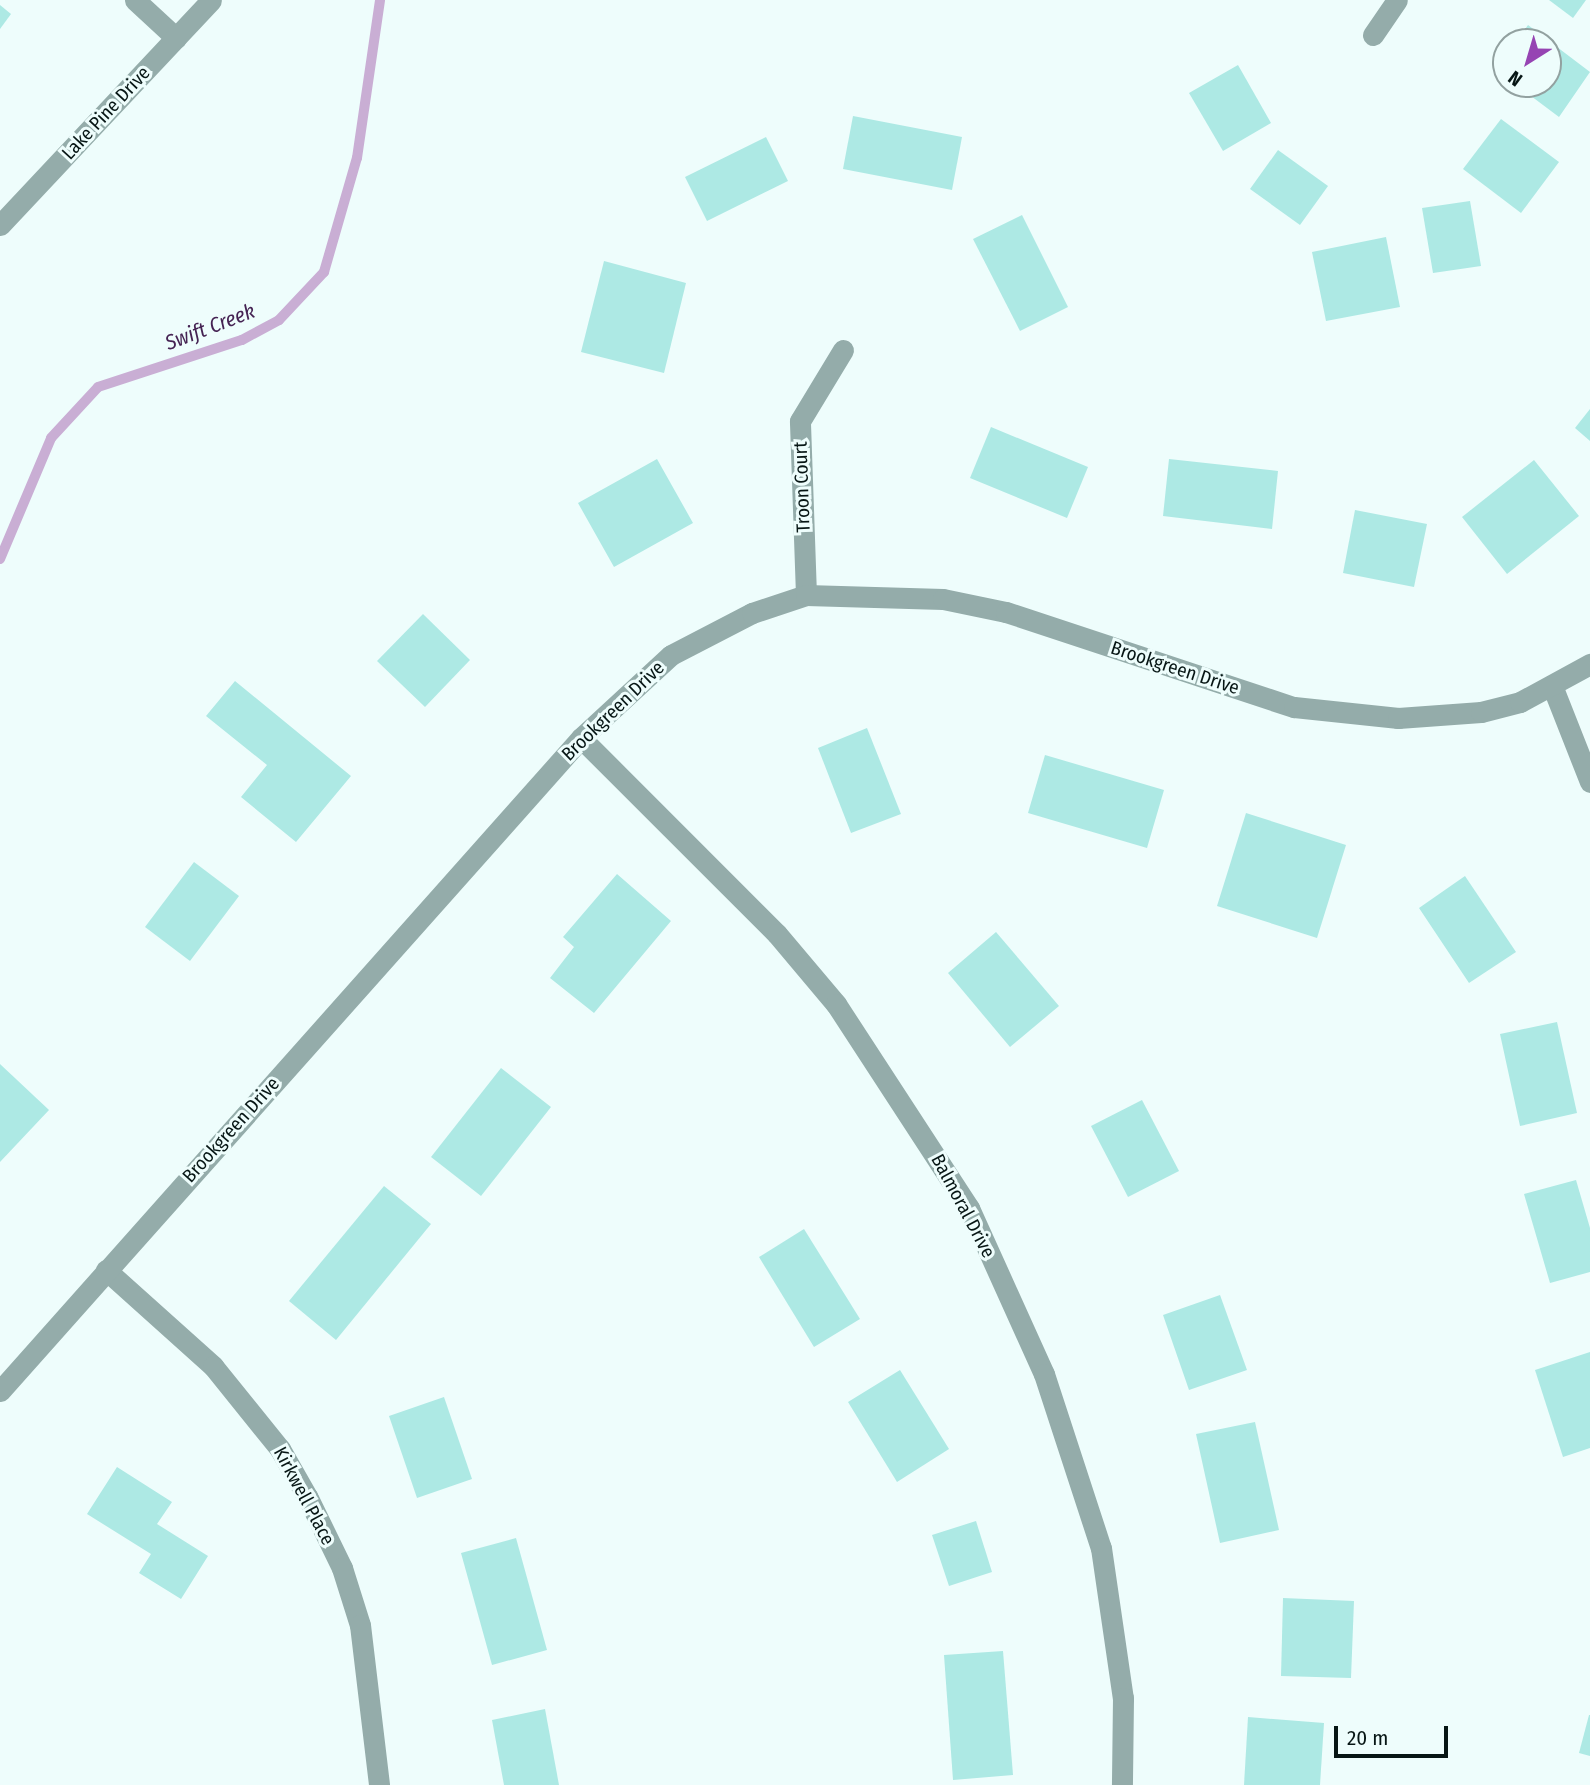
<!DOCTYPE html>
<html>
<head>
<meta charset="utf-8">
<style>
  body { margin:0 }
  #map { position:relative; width:1590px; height:1785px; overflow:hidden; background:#eefdfc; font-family:"Fira Sans Condensed",sans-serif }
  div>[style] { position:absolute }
  .stream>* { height:10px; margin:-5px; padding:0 5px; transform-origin:5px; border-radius:5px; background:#c9aed4 }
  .building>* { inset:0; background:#ade9e4 }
  .minor>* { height:21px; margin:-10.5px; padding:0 10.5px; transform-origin:10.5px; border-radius:10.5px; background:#94acaa }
  .tertiary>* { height:21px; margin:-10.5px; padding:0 10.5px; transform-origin:10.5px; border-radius:10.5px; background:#94acaa }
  span { translate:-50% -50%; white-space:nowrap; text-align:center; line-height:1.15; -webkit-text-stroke:6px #eefdfc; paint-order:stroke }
  .street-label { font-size:19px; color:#071615 }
  .water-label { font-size:21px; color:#452353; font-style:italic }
  .north { position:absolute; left:1492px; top:28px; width:70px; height:70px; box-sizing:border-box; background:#eefdfc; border:2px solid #92a1a0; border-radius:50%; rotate:217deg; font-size:19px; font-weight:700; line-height:28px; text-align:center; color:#071615 }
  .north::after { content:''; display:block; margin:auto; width:24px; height:32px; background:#9644b3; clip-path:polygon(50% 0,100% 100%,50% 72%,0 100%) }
  .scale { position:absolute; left:1334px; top:1726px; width:114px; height:32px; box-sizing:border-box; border:4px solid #071615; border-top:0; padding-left:9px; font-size:21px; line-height:24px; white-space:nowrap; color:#071615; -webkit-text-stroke:5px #eefdfc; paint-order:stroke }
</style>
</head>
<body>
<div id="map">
  <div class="stream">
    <div style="left:0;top:559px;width:131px;rotate:-67.1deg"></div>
    <div style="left:51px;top:438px;width:69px;rotate:-47.3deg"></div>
    <div style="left:98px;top:387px;width:151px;rotate:-18.1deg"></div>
    <div style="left:242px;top:340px;width:42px;rotate:-28.4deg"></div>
    <div style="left:279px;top:320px;width:66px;rotate:-46.8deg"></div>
    <div style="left:324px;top:272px;width:119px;rotate:-73.9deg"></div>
    <div style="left:357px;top:158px;width:160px;rotate:-81.7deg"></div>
  </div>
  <div class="building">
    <div style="clip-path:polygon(1549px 0,1586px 0,1573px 18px)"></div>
    <div style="clip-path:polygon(0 5px,11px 14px,0 29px)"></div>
    <div style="clip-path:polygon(1528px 25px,1590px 72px,1559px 117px,1515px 84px,1548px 84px,1548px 42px,1516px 42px)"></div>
    <div style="clip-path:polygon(1506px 55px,1506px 77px,1495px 69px)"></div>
    <div style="clip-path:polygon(1238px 65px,1271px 123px,1223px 151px,1189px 93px)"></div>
    <div style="clip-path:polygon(853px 116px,962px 137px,952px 190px,843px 169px)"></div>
    <div style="clip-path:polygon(1501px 119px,1559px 162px,1521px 213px,1463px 169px)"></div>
    <div style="clip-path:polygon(766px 137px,788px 181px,707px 221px,685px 177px)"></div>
    <div style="clip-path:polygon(1278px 150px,1328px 186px,1300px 225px,1250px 189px)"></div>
    <div style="clip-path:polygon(1470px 201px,1481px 266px,1433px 273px,1422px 208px)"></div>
    <div style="clip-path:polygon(1022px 215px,1068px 307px,1020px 331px,973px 239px)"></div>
    <div style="clip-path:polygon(1386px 237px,1400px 307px,1326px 321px,1312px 252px)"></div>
    <div style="clip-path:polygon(604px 261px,686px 283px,664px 373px,581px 352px)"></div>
    <div style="clip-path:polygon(1590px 409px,1590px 441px,1575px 428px)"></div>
    <div style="clip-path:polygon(991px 427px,1088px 467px,1067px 518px,970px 478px)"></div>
    <div style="clip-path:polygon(657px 459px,693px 523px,614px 567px,578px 503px)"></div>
    <div style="clip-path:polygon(1169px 459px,1278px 471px,1272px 529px,1163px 516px)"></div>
    <div style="clip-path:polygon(1534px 460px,1579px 516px,1507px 574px,1462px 517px)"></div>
    <div style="clip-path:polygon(1355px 510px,1427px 524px,1414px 587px,1343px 573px)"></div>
    <div style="clip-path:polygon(423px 614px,470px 660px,425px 707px,377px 661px)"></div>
    <div style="clip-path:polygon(235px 681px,351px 776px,296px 842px,241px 797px,267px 765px,206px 716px)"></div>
    <div style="clip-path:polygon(867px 728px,901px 814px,851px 833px,818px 748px)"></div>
    <div style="clip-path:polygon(1045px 755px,1164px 790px,1147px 848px,1028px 813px)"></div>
    <div style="clip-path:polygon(1246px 813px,1346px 845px,1317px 938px,1217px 906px)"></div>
    <div style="clip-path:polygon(194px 862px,239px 896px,190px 961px,145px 927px)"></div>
    <div style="clip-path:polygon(617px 874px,671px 921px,594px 1013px,550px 978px,574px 947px,563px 937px)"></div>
    <div style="clip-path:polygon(1465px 876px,1516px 952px,1469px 983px,1419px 908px)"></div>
    <div style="clip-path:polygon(996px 932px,1059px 1006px,1010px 1047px,948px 973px)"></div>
    <div style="clip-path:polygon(1557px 1022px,1577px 1113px,1520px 1126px,1500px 1034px)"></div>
    <div style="clip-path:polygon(0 1064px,49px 1110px,0 1162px)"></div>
    <div style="clip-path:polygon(501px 1068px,551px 1107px,481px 1196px,431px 1157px)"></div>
    <div style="clip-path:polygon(1142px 1100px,1179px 1171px,1128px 1197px,1091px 1126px)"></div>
    <div style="clip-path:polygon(1576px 1180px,1590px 1228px,1590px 1272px,1550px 1283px,1524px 1194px)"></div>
    <div style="clip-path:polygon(384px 1186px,431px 1224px,336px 1340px,289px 1301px)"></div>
    <div style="clip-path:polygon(804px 1229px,860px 1319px,814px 1347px,759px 1257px)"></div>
    <div style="clip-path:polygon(1220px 1295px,1247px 1370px,1189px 1390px,1163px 1315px)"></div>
    <div style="clip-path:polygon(1590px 1352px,1590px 1448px,1563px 1457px,1535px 1370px)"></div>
    <div style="clip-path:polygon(900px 1370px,949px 1449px,897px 1482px,848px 1402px)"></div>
    <div style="clip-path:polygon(444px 1397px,472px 1479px,417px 1498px,389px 1416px)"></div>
    <div style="clip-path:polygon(1255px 1422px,1279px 1530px,1220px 1543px,1196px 1434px)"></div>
    <div style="clip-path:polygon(117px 1467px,172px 1502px,157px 1524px,208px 1556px,181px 1599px,139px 1573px,151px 1554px,87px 1514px)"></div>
    <div style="clip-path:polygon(976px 1521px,992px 1572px,949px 1586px,932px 1535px)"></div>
    <div style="clip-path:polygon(516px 1538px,547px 1650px,492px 1665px,461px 1553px)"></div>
    <div style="clip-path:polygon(1283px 1598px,1354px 1601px,1351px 1678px,1281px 1676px)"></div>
    <div style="clip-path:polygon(1003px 1651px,1013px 1775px,953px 1780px,944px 1655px)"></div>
    <div style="clip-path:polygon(545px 1709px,559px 1785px,504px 1785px,492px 1720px)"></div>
    <div style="clip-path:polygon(1589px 1715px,1590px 1715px,1590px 1756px,1579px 1753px)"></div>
    <div style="clip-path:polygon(1248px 1717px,1324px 1723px,1320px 1785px,1244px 1785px)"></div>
  </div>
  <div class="minor">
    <div style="left:135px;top:0;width:56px;rotate:42.8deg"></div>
    <div style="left:1373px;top:35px;width:42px;rotate:-55.6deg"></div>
    <div style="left:806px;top:595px;width:174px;rotate:-92deg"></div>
    <div style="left:800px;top:421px;width:83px;rotate:-58.8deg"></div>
    <div style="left:1553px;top:688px;width:101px;rotate:68.5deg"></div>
    <div style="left:581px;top:738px;width:277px;rotate:45deg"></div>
    <div style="left:777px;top:934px;width:92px;rotate:49.9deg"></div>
    <div style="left:836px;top:1004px;width:244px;rotate:56.9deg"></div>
    <div style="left:969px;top:1208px;width:182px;rotate:65.7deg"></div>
    <div style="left:1044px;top:1374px;width:183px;rotate:71.9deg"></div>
    <div style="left:1101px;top:1548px;width:152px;rotate:81.7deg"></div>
    <div style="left:1123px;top:1698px;width:87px;rotate:90.7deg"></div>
    <div style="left:106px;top:1270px;width:144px;rotate:41.9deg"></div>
    <div style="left:213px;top:1366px;width:107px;rotate:51.1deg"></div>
    <div style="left:280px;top:1449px;width:56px;rotate:60.3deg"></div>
    <div style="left:308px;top:1498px;width:78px;rotate:64.1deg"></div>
    <div style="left:342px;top:1568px;width:60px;rotate:72.5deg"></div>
    <div style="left:360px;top:1625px;width:161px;rotate:83.2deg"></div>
    <div style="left:0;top:1391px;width:874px;rotate:-48.34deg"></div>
    <div style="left:581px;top:738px;width:122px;rotate:-42.7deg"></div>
    <div style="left:671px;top:655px;width:91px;rotate:-27.4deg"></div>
    <div style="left:752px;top:613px;width:57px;rotate:-18.4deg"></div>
    <div style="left:806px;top:595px;width:137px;rotate:1.7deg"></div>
    <div style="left:943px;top:599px;width:64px;rotate:11.7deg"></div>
    <div style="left:1006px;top:612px;width:303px;rotate:18.3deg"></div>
    <div style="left:1294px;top:707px;width:105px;rotate:6deg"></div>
    <div style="left:1398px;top:718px;width:83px;rotate:-4.1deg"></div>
    <div style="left:1481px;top:712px;width:40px;rotate:-14.4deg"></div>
    <div style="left:1520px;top:702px;width:80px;rotate:-28.5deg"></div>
  </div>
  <div class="tertiary">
    <div style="left:0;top:225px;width:308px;rotate:-46.8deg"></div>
  </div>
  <div class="street-label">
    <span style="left:106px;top:113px;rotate:-47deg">Lake Pine Drive</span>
    <span style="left:802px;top:487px;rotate:-92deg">Troon Court</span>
    <span style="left:1175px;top:668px;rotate:18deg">Brookgreen Drive</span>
    <span style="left:613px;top:711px;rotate:-44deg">Brookgreen Drive</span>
    <span style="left:231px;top:1130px;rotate:-48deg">Brookgreen Drive</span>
    <span style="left:963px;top:1206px;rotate:62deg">Balmoral Drive</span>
    <span style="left:304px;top:1496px;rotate:62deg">Kirkwell Place</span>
  </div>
  <div class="water-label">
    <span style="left:210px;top:327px;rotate:-21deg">Swift Creek</span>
  </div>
  <div class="north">N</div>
  <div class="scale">20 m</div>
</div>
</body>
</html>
